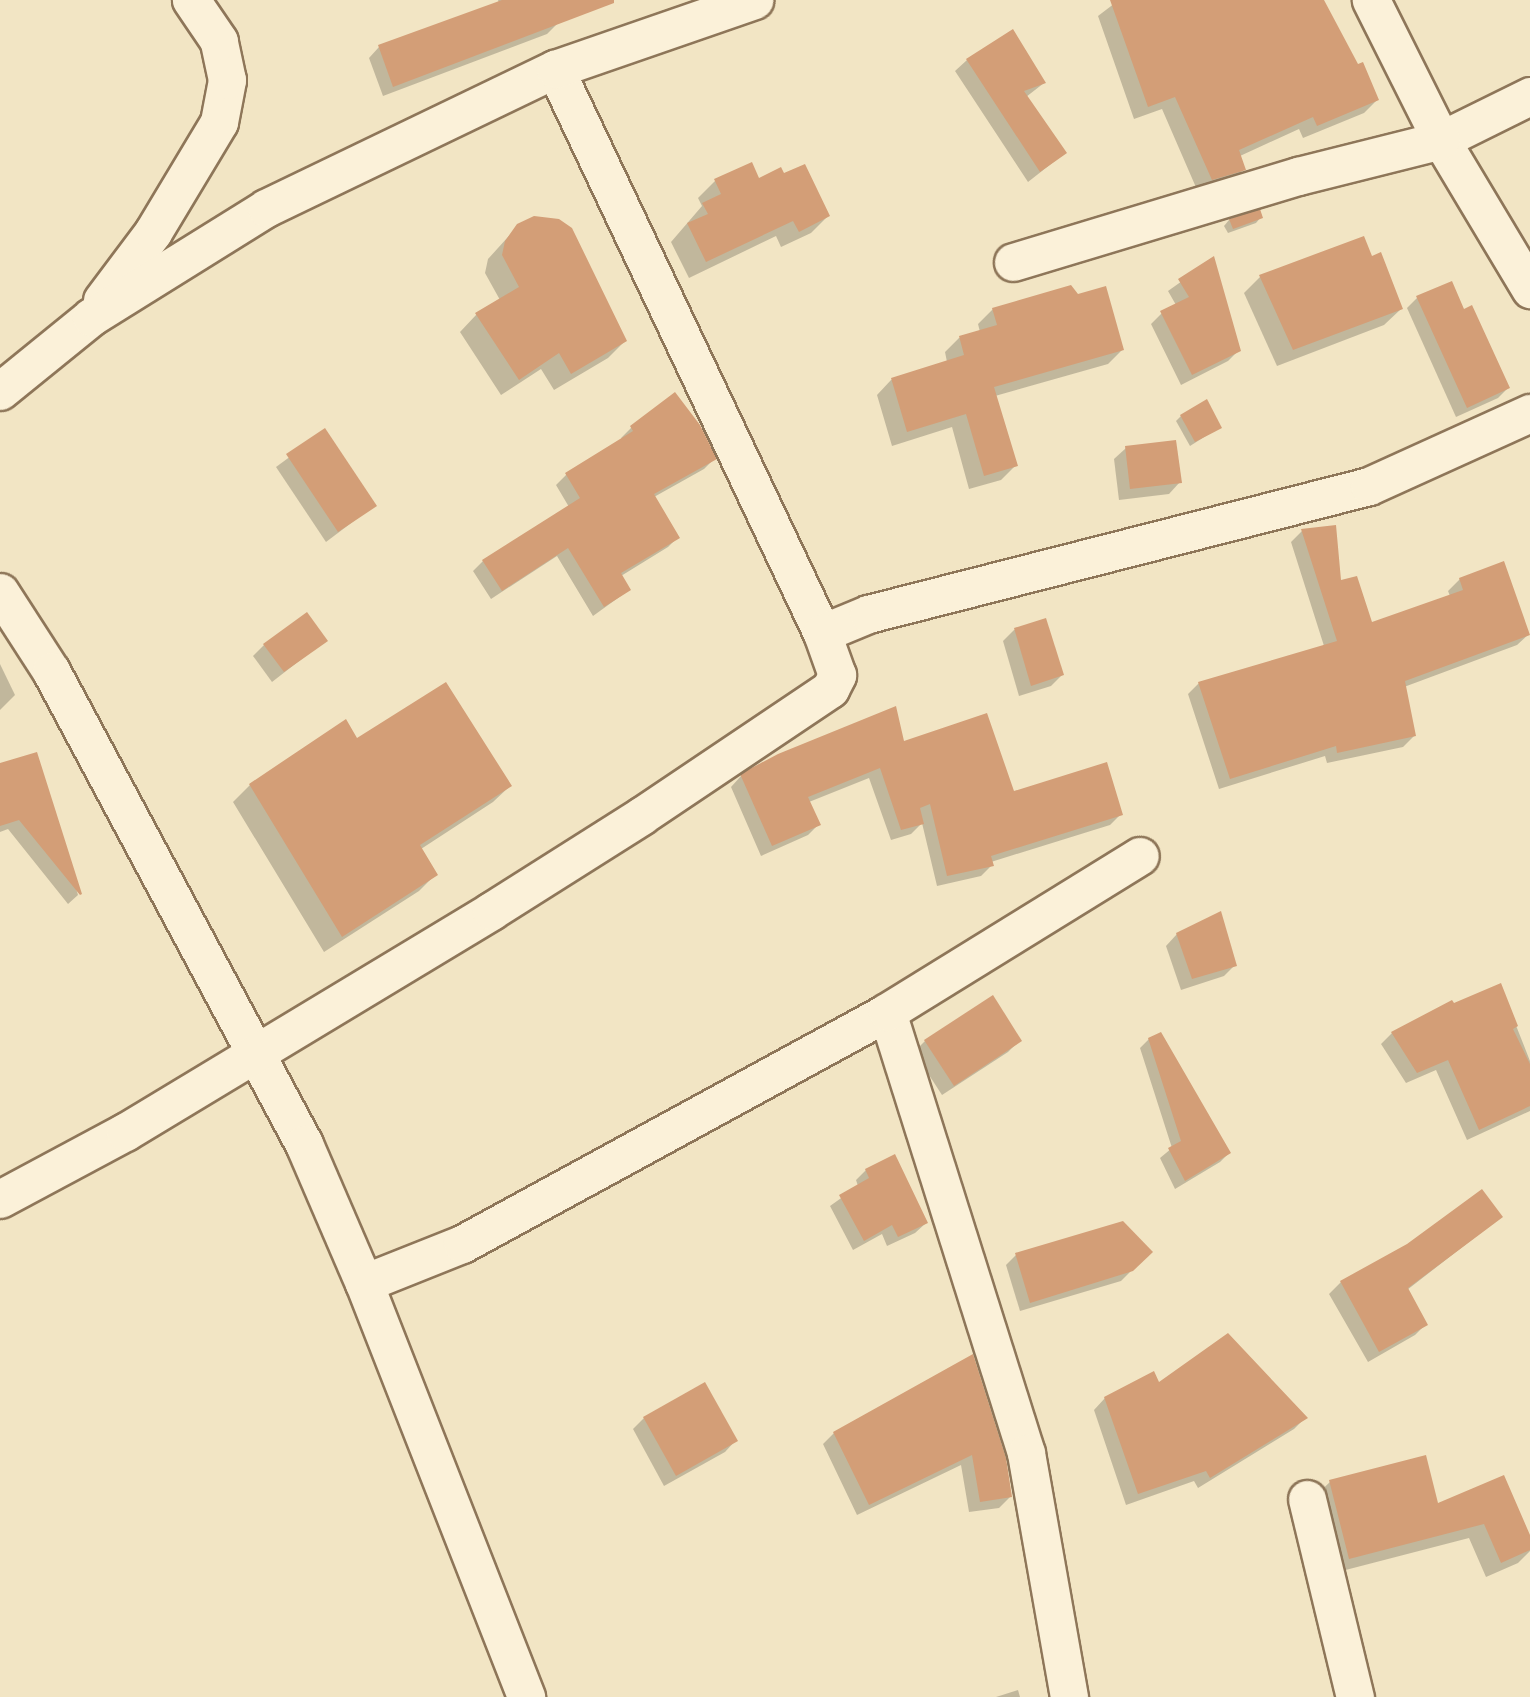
<!DOCTYPE html>
<html>
<head>
<meta charset="utf-8">
<style>
  body { margin:0 }
  #map { position:relative; width:1530px; height:1697px; overflow:hidden; background:#f2e5c4; font-family:"Source Serif 4",serif }
  div>[style] { position:absolute }
  .shadow>* { inset:0; background:#0003 }
  .building>* { inset:0; background:#d39e77 }
  .roads { filter:drop-shadow(2px 0 #8e7659) drop-shadow(-2px 0 #8e7659) drop-shadow(0 2px #8e7659) drop-shadow(0 -2px #8e7659) }
  .minor>* { height:37px; margin:-18.5px; padding:0 18.5px; transform-origin:18.5px; border-radius:18.5px; background:#fbf1d9 }
  span { translate:-50% -50%; white-space:nowrap; text-align:center; line-height:1.15; -webkit-text-stroke:5px #f8eed5; paint-order:stroke }
</style>
</head>
<body>
<div id="map">
  <div class="shadow">
    <div style="clip-path:polygon(498px 0,548px 0,557px 24px,547px 34px,383px 96px,369px 58px,379px 47px,499px 3px)"></div>
    <div style="clip-path:polygon(1119px 0,1321px 0,1377px 100px,1364px 113px,1303px 138px,1299px 129px,1240px 156px,1244px 169px,1231px 182px,1198px 192px,1162px 109px,1134px 119px,1098px 16px)"></div>
    <div style="clip-path:polygon(967px 60px,1044px 83px,1026px 97px,1065px 153px,1028px 182px,955px 71px)"></div>
    <div style="clip-path:polygon(758px 180px,828px 216px,811px 233px,781px 247px,776px 236px,689px 278px,671px 242px,702px 206px,698px 198px,715px 181px)"></div>
    <div style="clip-path:polygon(1259px 212px,1261px 217px,1256px 223px,1228px 233px,1224px 226px,1229px 220px)"></div>
    <div style="clip-path:polygon(518px 226px,625px 341px,608px 358px,554px 390px,541px 369px,501px 395px,460px 332px,476px 315px,500px 300px,485px 273px,488px 259px)"></div>
    <div style="clip-path:polygon(1371px 258px,1401px 309px,1384px 325px,1277px 366px,1244px 293px,1260px 277px)"></div>
    <div style="clip-path:polygon(1213px 259px,1239px 350px,1228px 361px,1181px 385px,1151px 324px,1162px 313px,1176px 305px,1168px 291px)"></div>
    <div style="clip-path:polygon(1417px 298px,1463px 311px,1508px 388px,1498px 398px,1456px 417px,1407px 308px)"></div>
    <div style="clip-path:polygon(993px 309px,1123px 349px,1108px 364px,995px 396px,1016px 465px,1001px 480px,969px 489px,952px 427px,892px 446px,877px 395px,891px 380px,947px 362px,945px 352px,959px 338px,980px 332px,978px 324px)"></div>
    <div style="clip-path:polygon(675px 394px,714px 459px,704px 469px,654px 497px,678px 537px,668px 547px,621px 576px,629px 590px,593px 616px,557px 556px,491px 599px,473px 571px,483px 561px,569px 507px,556px 485px,566px 475px,623px 440px,621px 438px,631px 428px)"></div>
    <div style="clip-path:polygon(1181px 416px,1220px 427px,1190px 446px,1176px 421px)"></div>
    <div style="clip-path:polygon(325px 431px,375px 505px,326px 542px,276px 467px)"></div>
    <div style="clip-path:polygon(1126px 448px,1180px 482px,1169px 494px,1119px 500px,1114px 459px)"></div>
    <div style="clip-path:polygon(1302px 531px,1370px 624px,1450px 596px,1448px 591px,1460px 579px,1529px 634px,1517px 645px,1404px 687px,1414px 736px,1403px 747px,1327px 763px,1325px 756px,1219px 789px,1188px 694px,1199px 683px,1324px 646px,1291px 542px)"></div>
    <div style="clip-path:polygon(1045px 620px,1062px 675px,1051px 686px,1019px 696px,1003px 641px,1014px 630px)"></div>
    <div style="clip-path:polygon(326px 640px,272px 682px,253px 656px,264px 645px)"></div>
    <div style="clip-path:polygon(0 664px,15px 695px,0 710px)"></div>
    <div style="clip-path:polygon(346px 722px,357px 740px,510px 786px,493px 802px,421px 849px,436px 874px,419px 891px,324px 952px,233px 802px,250px 785px)"></div>
    <div style="clip-path:polygon(903px 743px,1013px 793px,1121px 814px,1110px 825px,991px 862px,992px 865px,981px 876px,937px 886px,922px 823px,911px 834px,891px 840px,869px 778px,809px 802px,819px 824px,808px 835px,761px 856px,731px 787px,741px 776px)"></div>
    <div style="clip-path:polygon(36px 754px,78px 895px,68px 904px,8px 829px,0 832px,0 764px)"></div>
    <div style="clip-path:polygon(1177px 934px,1235px 965px,1224px 976px,1181px 990px,1166px 946px)"></div>
    <div style="clip-path:polygon(1500px 985px,1530px 1061px,1530px 1111px,1467px 1140px,1436px 1070px,1406px 1083px,1381px 1044px,1392px 1033px)"></div>
    <div style="clip-path:polygon(1149px 1039px,1229px 1153px,1220px 1162px,1175px 1189px,1160px 1158px,1172px 1148px,1140px 1048px)"></div>
    <div style="clip-path:polygon(1020px 1040px,1008px 1052px,942px 1095px,914px 1052px,925px 1041px)"></div>
    <div style="clip-path:polygon(866px 1170px,926px 1223px,915px 1233px,887px 1246px,882px 1234px,853px 1250px,830px 1206px,858px 1186px,856px 1180px)"></div>
    <div style="clip-path:polygon(1501px 1217px,1407px 1290px,1426px 1324px,1415px 1335px,1368px 1362px,1329px 1294px,1341px 1282px,1408px 1245px)"></div>
    <div style="clip-path:polygon(1150px 1252px,1121px 1281px,1020px 1311px,1006px 1265px,1016px 1255px)"></div>
    <div style="clip-path:polygon(972px 1357px,1011px 1496px,999px 1508px,969px 1512px,961px 1465px,857px 1515px,823px 1444px,834px 1433px)"></div>
    <div style="clip-path:polygon(1159px 1384px,1305px 1418px,1294px 1429px,1198px 1488px,1194px 1481px,1126px 1505px,1094px 1410px,1105px 1398px)"></div>
    <div style="clip-path:polygon(644px 1418px,736px 1440px,725px 1452px,664px 1486px,633px 1429px)"></div>
    <div style="clip-path:polygon(1330px 1482px,1437px 1506px,1530px 1540px,1530px 1551px,1518px 1563px,1486px 1577px,1469px 1538px,1334px 1573px,1314px 1497px)"></div>
    <div style="clip-path:polygon(1018px 1690px,1020px 1697px,996px 1697px)"></div>
  </div>
  <div class="building">
    <div style="clip-path:polygon(502px 0,614px 0,614px 3px,393px 87px,378px 45px)"></div>
    <div style="clip-path:polygon(1110px 0,1324px 0,1358px 64px,1363px 62px,1379px 100px,1317px 126px,1313px 117px,1239px 150px,1246px 170px,1212px 180px,1175px 97px,1148px 107px)"></div>
    <div style="clip-path:polygon(1013px 29px,1046px 83px,1024px 91px,1067px 153px,1040px 172px,966px 59px)"></div>
    <div style="clip-path:polygon(752px 162px,759px 178px,781px 167px,784px 173px,805px 164px,830px 216px,799px 232px,793px 221px,706px 262px,687px 223px,708px 214px,702px 203px,721px 194px,714px 179px)"></div>
    <div style="clip-path:polygon(1260px 209px,1263px 218px,1233px 229px,1229px 219px)"></div>
    <div style="clip-path:polygon(534px 216px,559px 219px,572px 228px,627px 341px,571px 374px,559px 353px,519px 380px,475px 313px,519px 287px,502px 255px,505px 241px,517px 224px)"></div>
    <div style="clip-path:polygon(1364px 236px,1372px 256px,1381px 252px,1403px 309px,1293px 350px,1259px 275px)"></div>
    <div style="clip-path:polygon(1214px 256px,1241px 351px,1192px 375px,1160px 311px,1189px 297px,1178px 279px)"></div>
    <div style="clip-path:polygon(1452px 281px,1464px 309px,1472px 305px,1510px 388px,1467px 408px,1416px 296px)"></div>
    <div style="clip-path:polygon(1071px 285px,1078px 294px,1106px 286px,1124px 350px,994px 387px,1018px 466px,984px 476px,966px 414px,907px 432px,891px 378px,964px 355px,959px 336px,997px 325px,992px 308px)"></div>
    <div style="clip-path:polygon(675px 392px,700px 425px,717px 459px,654px 494px,680px 538px,621px 573px,631px 590px,604px 607px,568px 548px,502px 591px,482px 560px,580px 498px,565px 473px,633px 431px,630px 426px)"></div>
    <div style="clip-path:polygon(1207px 399px,1222px 428px,1195px 442px,1180px 415px)"></div>
    <div style="clip-path:polygon(325px 428px,377px 506px,338px 532px,286px 454px)"></div>
    <div style="clip-path:polygon(1176px 440px,1182px 483px,1130px 489px,1125px 446px)"></div>
    <div style="clip-path:polygon(1336px 525px,1341px 580px,1357px 576px,1372px 622px,1463px 590px,1459px 578px,1504px 561px,1530px 635px,1405px 681px,1416px 736px,1337px 753px,1336px 746px,1230px 779px,1198px 682px,1337px 641px,1301px 529px)"></div>
    <div style="clip-path:polygon(307px 612px,328px 641px,284px 672px,263px 644px)"></div>
    <div style="clip-path:polygon(1046px 618px,1064px 675px,1031px 686px,1014px 628px)"></div>
    <div style="clip-path:polygon(446px 682px,512px 786px,420px 845px,438px 875px,342px 937px,249px 784px,346px 719px,357px 738px)"></div>
    <div style="clip-path:polygon(896px 706px,904px 741px,987px 713px,1014px 791px,1107px 762px,1123px 815px,991px 856px,994px 866px,947px 876px,930px 804px,920px 808px,924px 824px,901px 830px,880px 768px,808px 797px,821px 825px,772px 846px,740px 774px,778px 754px)"></div>
    <div style="clip-path:polygon(37px 752px,82px 894px,80px 895px,19px 820px,0 826px,0 763px)"></div>
    <div style="clip-path:polygon(1221px 911px,1237px 966px,1192px 979px,1176px 933px)"></div>
    <div style="clip-path:polygon(1501px 983px,1518px 1026px,1513px 1029px,1530px 1064px,1530px 1106px,1479px 1130px,1448px 1060px,1417px 1073px,1391px 1032px,1452px 1000px,1454px 1003px)"></div>
    <div style="clip-path:polygon(993px 995px,1022px 1041px,954px 1086px,924px 1040px)"></div>
    <div style="clip-path:polygon(1161px 1032px,1231px 1153px,1185px 1181px,1168px 1148px,1181px 1141px,1148px 1038px)"></div>
    <div style="clip-path:polygon(895px 1154px,928px 1223px,898px 1237px,892px 1225px,864px 1241px,839px 1195px,869px 1178px,865px 1169px)"></div>
    <div style="clip-path:polygon(1482px 1189px,1503px 1217px,1408px 1288px,1428px 1325px,1379px 1352px,1340px 1281px,1407px 1244px)"></div>
    <div style="clip-path:polygon(1123px 1221px,1153px 1252px,1133px 1271px,1030px 1303px,1015px 1253px)"></div>
    <div style="clip-path:polygon(1228px 1333px,1308px 1418px,1210px 1478px,1206px 1471px,1138px 1494px,1104px 1397px,1154px 1371px,1159px 1382px)"></div>
    <div style="clip-path:polygon(973px 1354px,1006px 1458px,1012px 1497px,980px 1502px,972px 1455px,869px 1505px,833px 1432px)"></div>
    <div style="clip-path:polygon(705px 1382px,738px 1441px,676px 1476px,643px 1417px)"></div>
    <div style="clip-path:polygon(1426px 1455px,1438px 1503px,1504px 1475px,1530px 1535px,1530px 1550px,1501px 1563px,1484px 1524px,1349px 1559px,1329px 1480px)"></div>
  </div>
  <div class="roads">
    <div class="minor">
      <div style="left:555px;top:69px;width:624px;rotate:64.67deg"></div>
      <div style="left:822px;top:633px;width:50px;rotate:-22.4deg"></div>
      <div style="left:868px;top:614px;width:517px;rotate:-14.33deg"></div>
      <div style="left:1369px;top:486px;width:177px;rotate:-24.4deg"></div>
      <div style="left:1530px;top:96px;width:99px;rotate:153.7deg"></div>
      <div style="left:1441px;top:140px;width:174px;rotate:59.1deg"></div>
      <div style="left:1013px;top:262px;width:298px;rotate:-16.8deg"></div>
      <div style="left:1298px;top:176px;width:147px;rotate:-14.1deg"></div>
      <div style="left:1441px;top:140px;width:157px;rotate:-116.6deg"></div>
      <div style="left:102px;top:300px;width:85px;rotate:-53.1deg"></div>
      <div style="left:153px;top:232px;width:128px;rotate:-59deg"></div>
      <div style="left:219px;top:122px;width:43px;rotate:-79.2deg"></div>
      <div style="left:227px;top:80px;width:40px;rotate:-102deg"></div>
      <div style="left:219px;top:41px;width:50px;rotate:-124.3deg"></div>
      <div style="left:0;top:391px;width:117px;rotate:-39.1deg"></div>
      <div style="left:91px;top:317px;width:206px;rotate:-31.9deg"></div>
      <div style="left:266px;top:208px;width:321px;rotate:-25.7deg"></div>
      <div style="left:555px;top:69px;width:211px;rotate:-19.1deg"></div>
      <div style="left:0;top:592px;width:94px;rotate:57.2deg"></div>
      <div style="left:51px;top:671px;width:536px;rotate:61.86deg"></div>
      <div style="left:304px;top:1144px;width:151px;rotate:66.7deg"></div>
      <div style="left:364px;top:1283px;width:445px;rotate:68.6deg"></div>
      <div style="left:887px;top:1012px;width:462px;rotate:72.5deg"></div>
      <div style="left:1026px;top:1453px;width:248px;rotate:80deg"></div>
      <div style="left:0;top:1199px;width:142px;rotate:-28.2deg"></div>
      <div style="left:125px;top:1132px;width:428px;rotate:-31.1deg"></div>
      <div style="left:491px;top:911px;width:178px;rotate:-32.3deg"></div>
      <div style="left:641px;top:816px;width:228px;rotate:-33.9deg"></div>
      <div style="left:830px;top:689px;width:16px;rotate:-63deg"></div>
      <div style="left:837px;top:675px;width:45px;rotate:-109.7deg"></div>
      <div style="left:364px;top:1283px;width:105px;rotate:-21.7deg"></div>
      <div style="left:462px;top:1244px;width:484px;rotate:-28.6deg"></div>
      <div style="left:887px;top:1012px;width:297px;rotate:-31.7deg"></div>
      <div style="left:1307px;top:1499px;width:204px;rotate:76.4deg"></div>
    </div>
  </div>
</div>
</body>
</html>
